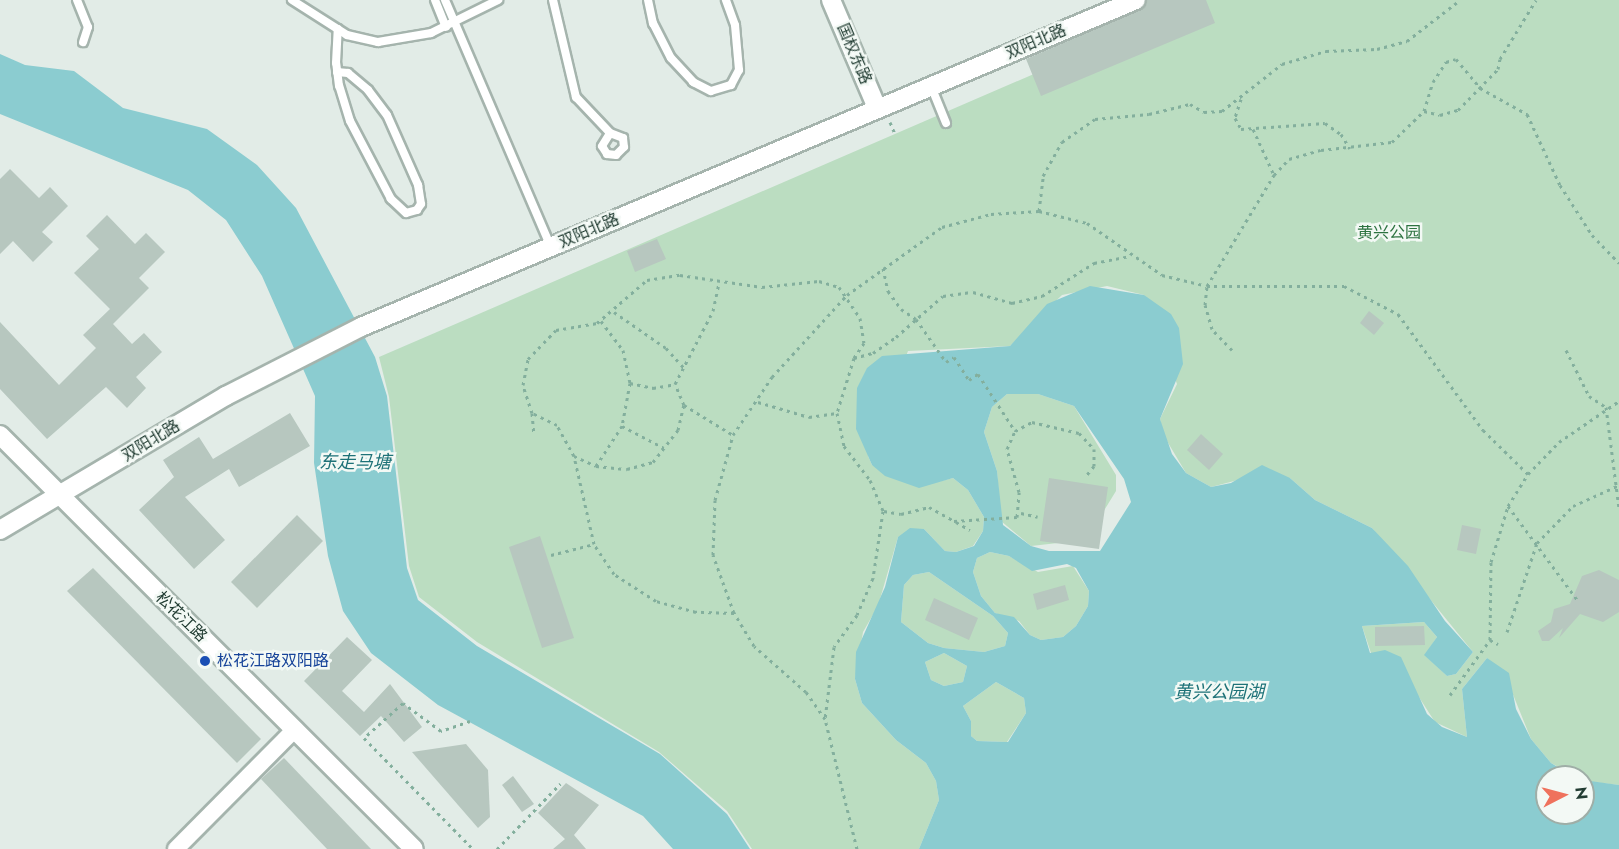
<!DOCTYPE html>
<html>
<head>
<meta charset="utf-8">
<style>
  body { margin:0 }
  #map { position:relative; width:1619px; height:849px; overflow:hidden; background:#e2ece7; font-family:Jost,"Noto Sans SC",sans-serif }
  div>[style] { position:absolute }
  .green>* { inset:0; background:#bbddc1 }
  .water>* { inset:0; background:#8bccd0 }
  .building>* { inset:0; background:#b7c7bf }
  .path>* { height:3px; margin-top:-1.5px; transform-origin:0; background:repeating-linear-gradient(90deg,#83af9d 0 3px,transparent 0 7.5px) }
  .roads { filter:drop-shadow(2px 0 #a5b4ad) drop-shadow(-2px 0 #a5b4ad) drop-shadow(0 2px #a5b4ad) drop-shadow(0 -2px #a5b4ad) }
  .service>* { height:8px; margin:-4px; padding:0 4px; transform-origin:4px; border-radius:4px; background:#fff }
  .minor>* { height:16px; margin:-8px; padding:0 8px; transform-origin:8px; border-radius:8px; background:#fff }
  .tertiary>* { height:18px; margin:-9px; padding:0 9px; transform-origin:9px; border-radius:9px; background:#fff }
  .secondary>* { height:18px; margin:-9px; padding:0 9px; transform-origin:9px; border-radius:9px; background:#fff }
  .dots>* { width:16px; height:16px; translate:-50% -50%; box-sizing:border-box; border:3px solid #f3f9f5; border-radius:50% }
  span { translate:-50% -50%; white-space:nowrap; text-align:center; line-height:1.15; -webkit-text-stroke:5px #f3f9f5; paint-order:stroke }
  .street-label { font-size:16px; color:#223d33 }
  .park-label { font-size:16px; color:#2d7341 }
  .transit-label { font-size:16px; color:#164399 }
  .left { translate:0 -50%; text-align:left }
  .water-label { font-size:18px; color:#1e7278; font-style:italic }
  .north { position:absolute; left:1535px; top:765px; width:60px; height:60px; box-sizing:border-box; background:#f3f9f5; border:2px solid #9faea7; border-radius:50%; rotate:84deg; font-size:16px; font-weight:700; line-height:24px; text-align:center; color:#223d33 }
  .north::after { content:''; display:block; margin:auto; width:21px; height:27px; background:#ef725d; clip-path:polygon(50% 0,100% 100%,50% 72%,0 100%) }
</style>
</head>
<body>
<div id="map">
  <div class="green">
    <div style="clip-path:polygon(1205px 0,1619px 0,1619px 785px,1584px 781px,1551px 763px,1531px 739px,1512px 692px,1487px 658px,1462px 689px,1467px 737px,1435px 722px,1415px 691px,1371px 653px,1362px 626px,1424px 622px,1437px 637px,1425px 655px,1447px 676px,1456px 674px,1473px 652px,1372px 528px,1315px 500px,1290px 478px,1238px 480px,1211px 487px,1186px 473px,1164px 436px,1160px 419px,1177px 384px,1144px 295px,1107px 286px,1062px 295px,1010px 346px,908px 351px,868px 456px,872px 465px,933px 483px,953px 478px,968px 490px,984px 517px,983px 531px,973px 546px,956px 552px,945px 551px,924px 529px,898px 537px,878px 606px,863px 632px,855px 679px,862px 703px,896px 740px,926px 763px,936px 781px,939px 800px,919px 849px,752px 849px,727px 811px,659px 752px,477px 642px,419px 597px,409px 566px,389px 397px,379px 357px)"></div>
    <div style="clip-path:polygon(1007px 394px,1038px 394px,1074px 406px,1116px 475px,1116px 491px,1097px 522px,1067px 542px,1031px 546px,1001px 521px,997px 471px,984px 432px,992px 407px)"></div>
    <div style="clip-path:polygon(990px 552px,1009px 556px,1038px 572px,1073px 566px,1089px 591px,1088px 606px,1076px 626px,1063px 637px,1041px 640px,1030px 635px,1019px 621px,995px 613px,981px 596px,973px 572px,977px 558px)"></div>
    <div style="clip-path:polygon(929px 572px,993px 616px,1008px 633px,1005px 646px,984px 652px,944px 648px,928px 643px,901px 622px,904px 585px,913px 575px)"></div>
    <div style="clip-path:polygon(944px 653px,967px 666px,963px 682px,944px 686px,931px 680px,925px 662px)"></div>
    <div style="clip-path:polygon(996px 682px,1024px 698px,1026px 713px,1007px 742px,977px 741px,971px 736px,971px 721px,963px 706px)"></div>
  </div>
  <div class="water">
    <div style="clip-path:polygon(0 54px,25px 65px,74px 71px,123px 108px,207px 129px,257px 165px,296px 208px,375px 357px,387px 396px,407px 568px,418px 600px,477px 646px,660px 754px,727px 814px,750px 849px,673px 849px,643px 816px,438px 705px,371px 653px,343px 611px,328px 556px,314px 463px,315px 396px,262px 276px,226px 220px,188px 190px,0 114px)"></div>
    <div style="clip-path:polygon(evenodd,1090px 286px,1144px 295px,1171px 314px,1179px 328px,1183px 364px,1160px 419px,1172px 454px,1186px 473px,1211px 487px,1231px 483px,1262px 465px,1290px 478px,1315px 500px,1372px 528px,1408px 566px,1445px 621px,1473px 652px,1456px 674px,1447px 676px,1424px 655px,1437px 637px,1424px 622px,1362px 626px,1370px 653px,1385px 650px,1401px 657px,1427px 714px,1442px 727px,1467px 737px,1462px 689px,1487px 658px,1509px 673px,1516px 709px,1531px 739px,1551px 763px,1574px 777px,1547px 777px,1547px 813px,1583px 813px,1583px 780px,1619px 785px,1619px 849px,919px 849px,939px 800px,936px 781px,926px 763px,896px 740px,862px 703px,855px 679px,856px 652px,885px 587px,898px 537px,910px 528px,924px 529px,945px 551px,956px 552px,974px 546px,983px 531px,984px 517px,968px 490px,953px 478px,919px 488px,885px 476px,872px 465px,856px 429px,857px 388px,867px 368px,882px 356px,1010px 346px,1047px 304px,1090px 286px,1007px 394px,1038px 394px,1074px 406px,1124px 479px,1131px 502px,1100px 551px,1049px 551px,1031px 546px,1003px 525px,997px 471px,984px 432px,992px 407px,1007px 394px,1090px 286px,990px 552px,1009px 556px,1032px 571px,1067px 564px,1076px 568px,1089px 591px,1088px 606px,1076px 626px,1063px 637px,1041px 640px,1030px 635px,1014px 617px,995px 613px,981px 596px,973px 572px,977px 558px,990px 552px,1090px 286px,929px 572px,993px 616px,1008px 633px,1005px 646px,984px 652px,944px 648px,928px 643px,901px 622px,904px 585px,913px 575px,929px 572px,1090px 286px,944px 653px,967px 666px,963px 682px,944px 686px,931px 680px,925px 662px,944px 653px,1090px 286px,996px 682px,1024px 698px,1026px 713px,1008px 742px,977px 741px,971px 736px,971px 721px,963px 706px,996px 682px)"></div>
  </div>
  <div class="building">
    <div style="clip-path:polygon(1147px 0,1206px 0,1215px 23px,1041px 96px,1026px 59px,1140px 10px)"></div>
    <div style="clip-path:polygon(10px 169px,39px 198px,50px 187px,68px 206px,42px 232px,53px 242px,33px 262px,13px 241px,0 254px,0 179px)"></div>
    <div style="clip-path:polygon(107px 215px,135px 244px,146px 233px,165px 252px,139px 278px,149px 288px,113px 324px,132px 344px,144px 333px,162px 352px,136px 377px,146px 388px,127px 408px,106px 387px,47px 439px,0 389px,0 322px,59px 385px,96px 348px,83px 335px,110px 309px,74px 273px,99px 249px,86px 236px)"></div>
    <div style="clip-path:polygon(657px 239px,666px 259px,635px 272px,627px 251px)"></div>
    <div style="clip-path:polygon(1369px 311px,1384px 323px,1374px 335px,1360px 323px)"></div>
    <div style="clip-path:polygon(290px 413px,310px 446px,239px 487px,229px 469px,185px 497px,225px 540px,194px 569px,139px 510px,174px 477px,163px 460px,199px 437px,213px 459px)"></div>
    <div style="clip-path:polygon(1201px 434px,1223px 454px,1209px 470px,1187px 450px)"></div>
    <div style="clip-path:polygon(1049px 478px,1108px 487px,1099px 549px,1040px 541px)"></div>
    <div style="clip-path:polygon(297px 515px,323px 541px,257px 608px,231px 582px)"></div>
    <div style="clip-path:polygon(1462px 525px,1481px 529px,1476px 554px,1457px 550px)"></div>
    <div style="clip-path:polygon(540px 536px,574px 638px,542px 648px,509px 547px)"></div>
    <div style="clip-path:polygon(93px 568px,261px 739px,237px 763px,67px 591px)"></div>
    <div style="clip-path:polygon(1599px 570px,1619px 580px,1619px 612px,1603px 622px,1580px 614px,1559px 638px,1563px 628px,1549px 641px,1542px 641px,1538px 631px,1551px 622px,1554px 609px,1570px 604px,1582px 576px)"></div>
    <div style="clip-path:polygon(1065px 585px,1069px 600px,1037px 610px,1033px 594px)"></div>
    <div style="clip-path:polygon(934px 598px,978px 618px,969px 640px,925px 620px)"></div>
    <div style="clip-path:polygon(1424px 626px,1425px 645px,1375px 646px,1375px 627px)"></div>
    <div style="clip-path:polygon(347px 637px,372px 660px,342px 691px,364px 712px,390px 684px,422px 727px,404px 742px,381px 716px,360px 736px,304px 681px)"></div>
    <div style="clip-path:polygon(466px 744px,488px 770px,490px 817px,478px 828px,412px 752px)"></div>
    <div style="clip-path:polygon(284px 758px,371px 849px,327px 849px,261px 779px)"></div>
    <div style="clip-path:polygon(513px 776px,534px 804px,522px 812px,502px 785px)"></div>
    <div style="clip-path:polygon(566px 783px,599px 805px,574px 835px,586px 849px,553px 849px,565px 839px,538px 813px)"></div>
  </div>
  <div class="path">
    <div style="left:1241px;top:99px;width:20px;rotate:108deg"></div>
    <div style="left:1235px;top:118px;width:13px;rotate:61deg"></div>
    <div style="left:1241px;top:129px;width:84px;rotate:-4.1deg"></div>
    <div style="left:1325px;top:123px;width:19px;rotate:35deg"></div>
    <div style="left:1341px;top:134px;width:17px;rotate:59deg"></div>
    <div style="left:1424px;top:111px;width:30px;rotate:-73deg"></div>
    <div style="left:1433px;top:82px;width:24px;rotate:-57deg"></div>
    <div style="left:1446px;top:62px;width:10px;rotate:-17deg"></div>
    <div style="left:1456px;top:59px;width:38px;rotate:50deg"></div>
    <div style="left:1480px;top:88px;width:54px;rotate:29deg"></div>
    <div style="left:1527px;top:114px;width:78px;rotate:65.1deg"></div>
    <div style="left:1560px;top:185px;width:59px;rotate:57.4deg"></div>
    <div style="left:1592px;top:235px;width:39px;rotate:46deg"></div>
    <div style="left:890px;top:122px;width:13px;rotate:67deg"></div>
    <div style="left:1253px;top:129px;width:51px;rotate:65.5deg"></div>
    <div style="left:1039px;top:211px;width:35px;rotate:-83deg"></div>
    <div style="left:1043px;top:176px;width:39px;rotate:-61deg"></div>
    <div style="left:1062px;top:142px;width:40px;rotate:-34.9deg"></div>
    <div style="left:1095px;top:119px;width:54px;rotate:-5.3deg"></div>
    <div style="left:1149px;top:114px;width:42px;rotate:-13.7deg"></div>
    <div style="left:1190px;top:104px;width:16px;rotate:30deg"></div>
    <div style="left:1204px;top:112px;width:18px;rotate:-3deg"></div>
    <div style="left:1222px;top:111px;width:76px;rotate:-38.1deg"></div>
    <div style="left:1282px;top:64px;width:46px;rotate:-16.5deg"></div>
    <div style="left:1326px;top:51px;width:51px;rotate:-2.2deg"></div>
    <div style="left:1377px;top:49px;width:31px;rotate:-15deg"></div>
    <div style="left:1407px;top:41px;width:67px;rotate:-37.7deg"></div>
    <div style="left:883px;top:268px;width:24px;rotate:78deg"></div>
    <div style="left:888px;top:291px;width:22px;rotate:54deg"></div>
    <div style="left:901px;top:309px;width:18px;rotate:34deg"></div>
    <div style="left:916px;top:319px;width:52px;rotate:55.1deg"></div>
    <div style="left:946px;top:362px;width:9px;rotate:-32deg"></div>
    <div style="left:954px;top:357px;width:27px;rotate:57deg"></div>
    <div style="left:969px;top:380px;width:11px;rotate:-34deg"></div>
    <div style="left:978px;top:374px;width:68px;rotate:57deg"></div>
    <div style="left:614px;top:312px;width:63px;rotate:34.7deg"></div>
    <div style="left:666px;top:348px;width:28px;rotate:48deg"></div>
    <div style="left:601px;top:321px;width:36px;rotate:53deg"></div>
    <div style="left:623px;top:350px;width:34px;rotate:78deg"></div>
    <div style="left:630px;top:383px;width:24px;rotate:12deg"></div>
    <div style="left:653px;top:388px;width:22px;rotate:-10deg"></div>
    <div style="left:1232px;top:350px;width:29px;rotate:-134deg"></div>
    <div style="left:1212px;top:329px;width:25px;rotate:-106deg"></div>
    <div style="left:1205px;top:305px;width:19px;rotate:-84deg"></div>
    <div style="left:1207px;top:286px;width:130px;rotate:-58.9deg"></div>
    <div style="left:1274px;top:175px;width:22px;rotate:-47deg"></div>
    <div style="left:1289px;top:159px;width:33px;rotate:-16deg"></div>
    <div style="left:1321px;top:150px;width:71px;rotate:-6.4deg"></div>
    <div style="left:1392px;top:142px;width:45px;rotate:-44.1deg"></div>
    <div style="left:1424px;top:111px;width:16px;rotate:14deg"></div>
    <div style="left:1440px;top:115px;width:19px;rotate:-16deg"></div>
    <div style="left:1458px;top:110px;width:57px;rotate:-45.7deg"></div>
    <div style="left:1498px;top:69px;width:10px;rotate:-79deg"></div>
    <div style="left:1500px;top:59px;width:69px;rotate:-58.6deg"></div>
    <div style="left:1566px;top:350px;width:51px;rotate:63.4deg"></div>
    <div style="left:1589px;top:396px;width:20px;rotate:33deg"></div>
    <div style="left:1606px;top:407px;width:103px;rotate:82.7deg"></div>
    <div style="left:854px;top:358px;width:20px;rotate:-15deg"></div>
    <div style="left:873px;top:353px;width:28px;rotate:-35deg"></div>
    <div style="left:896px;top:337px;width:62px;rotate:-41.1deg"></div>
    <div style="left:943px;top:296px;width:30px;rotate:-8deg"></div>
    <div style="left:973px;top:292px;width:41px;rotate:15.8deg"></div>
    <div style="left:1012px;top:303px;width:31px;rotate:-13deg"></div>
    <div style="left:1042px;top:296px;width:62px;rotate:-32.4deg"></div>
    <div style="left:1094px;top:263px;width:36px;rotate:-11deg"></div>
    <div style="left:630px;top:383px;width:44px;rotate:100.5deg"></div>
    <div style="left:622px;top:426px;width:47px;rotate:27.6deg"></div>
    <div style="left:758px;top:402px;width:53px;rotate:16.4deg"></div>
    <div style="left:809px;top:417px;width:28px;rotate:-8deg"></div>
    <div style="left:684px;top:405px;width:57px;rotate:31.5deg"></div>
    <div style="left:532px;top:413px;width:21px;rotate:85deg"></div>
    <div style="left:574px;top:456px;width:24px;rotate:24deg"></div>
    <div style="left:596px;top:466px;width:31px;rotate:6deg"></div>
    <div style="left:627px;top:469px;width:27px;rotate:-15deg"></div>
    <div style="left:653px;top:462px;width:41px;rotate:-52deg"></div>
    <div style="left:678px;top:430px;width:26px;rotate:-77deg"></div>
    <div style="left:684px;top:405px;width:23px;rotate:-113deg"></div>
    <div style="left:675px;top:384px;width:82px;rotate:-62.5deg"></div>
    <div style="left:713px;top:311px;width:29px;rotate:-78deg"></div>
    <div style="left:596px;top:466px;width:48px;rotate:-57deg"></div>
    <div style="left:1508px;top:506px;width:118px;rotate:53.6deg"></div>
    <div style="left:884px;top:511px;width:17px;rotate:10deg"></div>
    <div style="left:901px;top:514px;width:29px;rotate:-14deg"></div>
    <div style="left:929px;top:507px;width:29px;rotate:29deg"></div>
    <div style="left:954px;top:521px;width:63px;rotate:-3.6deg"></div>
    <div style="left:1017px;top:517px;width:25px;rotate:-85deg"></div>
    <div style="left:1019px;top:492px;width:45px;rotate:-105.6deg"></div>
    <div style="left:1007px;top:449px;width:20px;rotate:-66deg"></div>
    <div style="left:1015px;top:431px;width:19px;rotate:-28deg"></div>
    <div style="left:1032px;top:422px;width:48px;rotate:13.2deg"></div>
    <div style="left:1079px;top:433px;width:22px;rotate:47deg"></div>
    <div style="left:1094px;top:449px;width:17px;rotate:90deg"></div>
    <div style="left:1094px;top:466px;width:14px;rotate:129deg"></div>
    <div style="left:1021px;top:513px;width:17px;rotate:13deg"></div>
    <div style="left:956px;top:522px;width:16px;rotate:30deg"></div>
    <div style="left:551px;top:555px;width:44px;rotate:-14.3deg"></div>
    <div style="left:734px;top:613px;width:38px;rotate:-178deg"></div>
    <div style="left:696px;top:612px;width:41px;rotate:-164.6deg"></div>
    <div style="left:656px;top:601px;width:50px;rotate:-147.3deg"></div>
    <div style="left:614px;top:574px;width:36px;rotate:-124deg"></div>
    <div style="left:594px;top:544px;width:90px;rotate:-102.8deg"></div>
    <div style="left:574px;top:456px;width:35px;rotate:-119deg"></div>
    <div style="left:557px;top:425px;width:28px;rotate:-154deg"></div>
    <div style="left:532px;top:413px;width:29px;rotate:-108deg"></div>
    <div style="left:523px;top:385px;width:26px;rotate:-79deg"></div>
    <div style="left:528px;top:359px;width:40px;rotate:-46deg"></div>
    <div style="left:556px;top:330px;width:42px;rotate:-9.7deg"></div>
    <div style="left:597px;top:323px;width:66px;rotate:-40.7deg"></div>
    <div style="left:647px;top:280px;width:33px;rotate:-9deg"></div>
    <div style="left:680px;top:275px;width:83px;rotate:8.3deg"></div>
    <div style="left:762px;top:287px;width:57px;rotate:-6deg"></div>
    <div style="left:819px;top:281px;width:21px;rotate:17deg"></div>
    <div style="left:839px;top:287px;width:37px;rotate:56deg"></div>
    <div style="left:860px;top:318px;width:25px;rotate:81deg"></div>
    <div style="left:864px;top:343px;width:18px;rotate:124deg"></div>
    <div style="left:854px;top:358px;width:58px;rotate:107.2deg"></div>
    <div style="left:837px;top:413px;width:34px;rotate:78deg"></div>
    <div style="left:844px;top:446px;width:43px;rotate:52.6deg"></div>
    <div style="left:870px;top:480px;width:34px;rotate:67deg"></div>
    <div style="left:883px;top:511px;width:68px;rotate:98.5deg"></div>
    <div style="left:873px;top:578px;width:40px;rotate:113.4deg"></div>
    <div style="left:857px;top:615px;width:39px;rotate:126deg"></div>
    <div style="left:834px;top:647px;width:73px;rotate:97.1deg"></div>
    <div style="left:1507px;top:632px;width:94px;rotate:-71.4deg"></div>
    <div style="left:1537px;top:543px;width:52px;rotate:-45.8deg"></div>
    <div style="left:1573px;top:506px;width:51px;rotate:-24.5deg"></div>
    <div style="left:1490px;top:640px;width:9px;rotate:27deg"></div>
    <div style="left:1450px;top:695px;width:68px;rotate:-54deg"></div>
    <div style="left:1490px;top:640px;width:78px;rotate:-89.3deg"></div>
    <div style="left:1491px;top:562px;width:59px;rotate:-73.1deg"></div>
    <div style="left:1508px;top:506px;width:38px;rotate:-58deg"></div>
    <div style="left:1528px;top:474px;width:45px;rotate:-45.9deg"></div>
    <div style="left:1559px;top:442px;width:73px;rotate:-34.3deg"></div>
    <div style="left:470px;top:721px;width:31px;rotate:161deg"></div>
    <div style="left:441px;top:731px;width:47px;rotate:-143.6deg"></div>
    <div style="left:403px;top:703px;width:52px;rotate:138.1deg"></div>
    <div style="left:364px;top:738px;width:156px;rotate:45.5deg"></div>
    <div style="left:497px;top:849px;width:91px;rotate:-45.9deg"></div>
    <div style="left:857px;top:849px;width:134px;rotate:-103.8deg"></div>
    <div style="left:825px;top:719px;width:33px;rotate:-125deg"></div>
    <div style="left:806px;top:692px;width:69px;rotate:-138.5deg"></div>
    <div style="left:754px;top:646px;width:39px;rotate:-121deg"></div>
    <div style="left:734px;top:613px;width:62px;rotate:-109.9deg"></div>
    <div style="left:713px;top:555px;width:55px;rotate:-87.9deg"></div>
    <div style="left:715px;top:500px;width:67px;rotate:-74.5deg"></div>
    <div style="left:733px;top:435px;width:70px;rotate:-56.1deg"></div>
    <div style="left:772px;top:377px;width:111px;rotate:-47.6deg"></div>
    <div style="left:847px;top:295px;width:117px;rotate:-35.6deg"></div>
    <div style="left:942px;top:227px;width:51px;rotate:-14.9deg"></div>
    <div style="left:991px;top:214px;width:48px;rotate:-3.6deg"></div>
    <div style="left:1039px;top:211px;width:49px;rotate:14deg"></div>
    <div style="left:1087px;top:223px;width:91px;rotate:34.7deg"></div>
    <div style="left:1162px;top:275px;width:46px;rotate:13.7deg"></div>
    <div style="left:1207px;top:286px;width:137px"></div>
    <div style="left:1344px;top:286px;width:61px;rotate:27.4deg"></div>
    <div style="left:1398px;top:314px;width:144px;rotate:53.8deg"></div>
    <div style="left:1483px;top:430px;width:63px;rotate:44.4deg"></div>
  </div>
  <div class="roads">
    <div class="service">
      <div style="left:77px;top:0;width:29px;rotate:68deg"></div>
      <div style="left:88px;top:27px;width:16px;rotate:108deg"></div>
      <div style="left:292px;top:0;width:65px;rotate:32.5deg"></div>
      <div style="left:347px;top:35px;width:32px;rotate:13deg"></div>
      <div style="left:378px;top:42px;width:54px;rotate:-9.6deg"></div>
      <div style="left:431px;top:33px;width:75px;rotate:-26.2deg"></div>
      <div style="left:435px;top:0;width:29px;rotate:68deg"></div>
      <div style="left:445px;top:0;width:269px;rotate:66.8deg"></div>
      <div style="left:553px;top:0;width:100px;rotate:76.7deg"></div>
      <div style="left:576px;top:97px;width:50px;rotate:46.6deg"></div>
      <div style="left:610px;top:133px;width:14px;rotate:21deg"></div>
      <div style="left:623px;top:138px;width:9px;rotate:84deg"></div>
      <div style="left:624px;top:147px;width:11px;rotate:135deg"></div>
      <div style="left:616px;top:155px;width:9px;rotate:-174deg"></div>
      <div style="left:607px;top:154px;width:9px;rotate:-122deg"></div>
      <div style="left:602px;top:146px;width:15px;rotate:-58deg"></div>
      <div style="left:648px;top:0;width:24px;rotate:78deg"></div>
      <div style="left:653px;top:23px;width:39px;rotate:63deg"></div>
      <div style="left:671px;top:58px;width:33px;rotate:47deg"></div>
      <div style="left:693px;top:82px;width:20px;rotate:27deg"></div>
      <div style="left:711px;top:91px;width:21px;rotate:-17deg"></div>
      <div style="left:731px;top:85px;width:17px;rotate:-62deg"></div>
      <div style="left:739px;top:70px;width:45px;rotate:-95.1deg"></div>
      <div style="left:735px;top:25px;width:27px;rotate:-110deg"></div>
      <div style="left:337px;top:72px;width:11px;rotate:5deg"></div>
      <div style="left:348px;top:73px;width:26px;rotate:40deg"></div>
      <div style="left:368px;top:90px;width:31px;rotate:53deg"></div>
      <div style="left:387px;top:115px;width:77px;rotate:66.1deg"></div>
      <div style="left:418px;top:185px;width:19px;rotate:81deg"></div>
      <div style="left:421px;top:204px;width:7px;rotate:124deg"></div>
      <div style="left:417px;top:210px;width:11px;rotate:165deg"></div>
      <div style="left:406px;top:213px;width:21px;rotate:-137deg"></div>
      <div style="left:391px;top:199px;width:88px;rotate:-117.7deg"></div>
      <div style="left:350px;top:121px;width:37px;rotate:-107deg"></div>
      <div style="left:339px;top:86px;width:23px;rotate:-97deg"></div>
      <div style="left:336px;top:63px;width:34px;rotate:-87deg"></div>
      <div style="left:931px;top:86px;width:40px;rotate:68deg"></div>
    </div>
    <div class="minor">
      <div style="left:176px;top:849px;width:169px;rotate:-45.2deg"></div>
    </div>
    <div class="tertiary">
      <div style="left:831px;top:0;width:117px;rotate:66.9deg"></div>
      <div style="left:0;top:530px;width:263px;rotate:-30.7deg"></div>
      <div style="left:226px;top:396px;width:152px;rotate:-27.1deg"></div>
      <div style="left:361px;top:327px;width:841px;rotate:-22.88deg"></div>
    </div>
    <div class="secondary">
      <div style="left:0;top:435px;width:585px;rotate:45deg"></div>
    </div>
  </div>
  <div class="dots">
    <div style="left:205px;top:661px;background:#1a4fb4"></div>
  </div>
  <div class="street-label">
    <span style="left:1036px;top:42px;rotate:-23deg">双阳北路</span>
    <span style="left:854px;top:54px;rotate:67deg">国权东路</span>
    <span style="left:589px;top:231px;rotate:-23deg">双阳北路</span>
    <span style="left:151px;top:441px;rotate:-31deg">双阳北路</span>
    <span style="left:181px;top:617px;rotate:44deg">松花江路</span>
  </div>
  <div class="park-label">
    <span style="left:1389px;top:233px">黄兴公园</span>
  </div>
  <div class="transit-label">
    <span class="left" style="left:217px;top:661px">松花江路双阳路</span>
  </div>
  <div class="water-label">
    <span style="left:355px;top:462px">东走马塘</span>
    <span style="left:1219px;top:692px">黄兴公园湖</span>
  </div>
  <div class="north">N</div>
</div>
</body>
</html>
